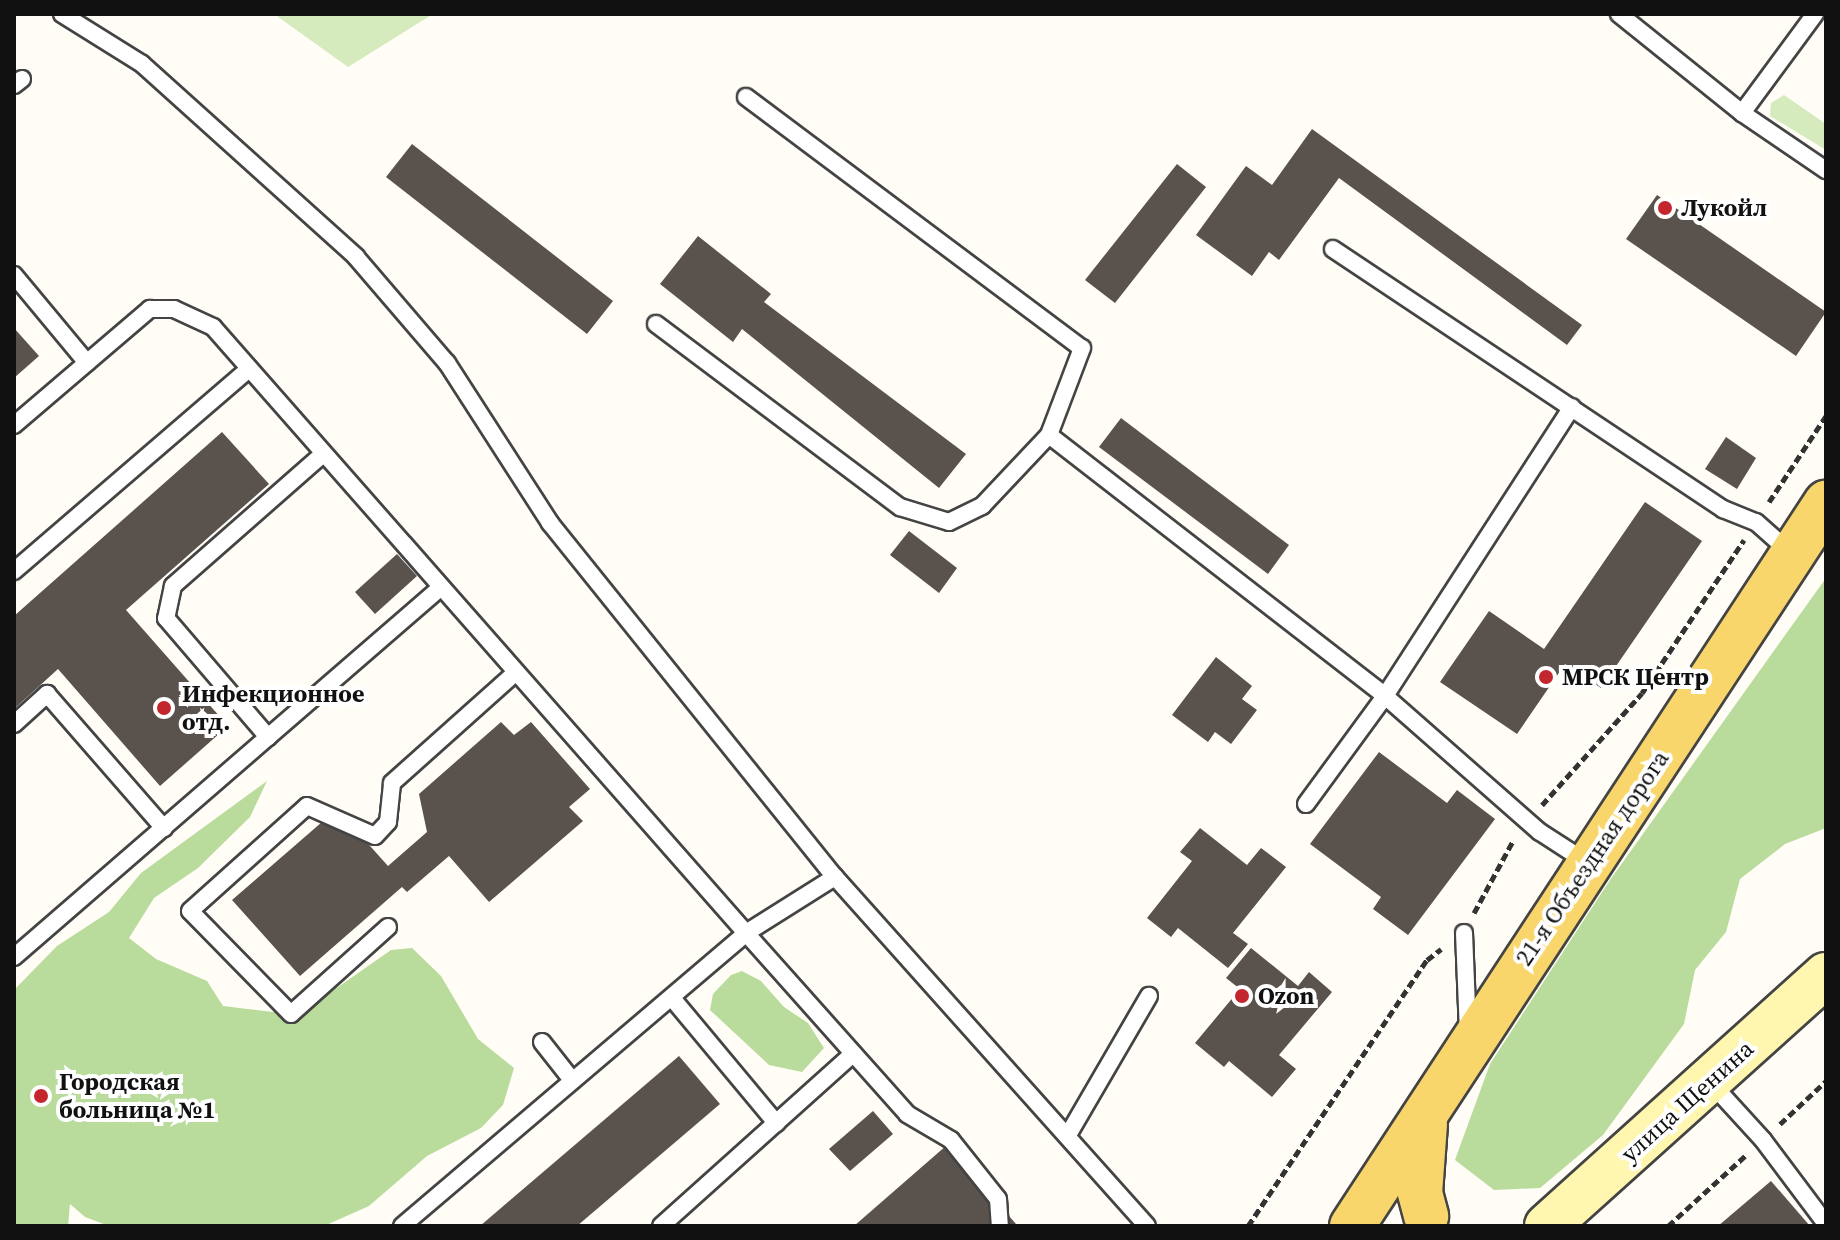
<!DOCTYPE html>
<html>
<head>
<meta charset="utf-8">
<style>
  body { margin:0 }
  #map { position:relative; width:1840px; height:1240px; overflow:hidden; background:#fffdf5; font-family:"Source Serif 4",serif }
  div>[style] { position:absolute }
  .green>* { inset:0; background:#d5ebbd }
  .forest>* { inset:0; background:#b9dc9c }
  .building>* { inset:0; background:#5a524d }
  .path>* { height:5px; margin-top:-2.5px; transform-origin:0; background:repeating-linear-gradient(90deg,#333 0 8px,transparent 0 12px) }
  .roads { filter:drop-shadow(2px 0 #444) drop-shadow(-2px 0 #444) drop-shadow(0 2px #444) drop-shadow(0 -2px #444) }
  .service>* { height:16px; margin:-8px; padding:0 8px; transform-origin:8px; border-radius:8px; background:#fff }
  .secondary>* { height:44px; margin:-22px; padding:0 22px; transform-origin:22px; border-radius:22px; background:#fff6b0 }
  .primary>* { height:44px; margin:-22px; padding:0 22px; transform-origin:22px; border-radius:22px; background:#f9d66b }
  .dots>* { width:22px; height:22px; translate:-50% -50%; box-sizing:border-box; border:4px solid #fff; border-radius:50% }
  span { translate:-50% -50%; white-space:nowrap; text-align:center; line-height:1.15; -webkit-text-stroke:8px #fff; paint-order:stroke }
  .poi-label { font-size:24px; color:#111; font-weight:700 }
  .left { translate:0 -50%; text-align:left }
  .street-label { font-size:24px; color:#111 }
  .frame { position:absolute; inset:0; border:16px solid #111; pointer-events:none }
</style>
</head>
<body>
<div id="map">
  <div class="green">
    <div style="clip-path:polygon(274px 14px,433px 14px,348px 67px)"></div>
    <div style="clip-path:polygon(1784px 95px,1826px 124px,1826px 150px,1770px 116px,1771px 103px)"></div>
  </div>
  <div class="forest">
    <div style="clip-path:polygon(1826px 578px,1826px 828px,1785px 844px,1740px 879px,1726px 932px,1695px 970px,1684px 1024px,1603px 1135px,1540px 1188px,1494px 1190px,1455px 1160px,1490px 1064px,1610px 880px)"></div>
    <div style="clip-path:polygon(267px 781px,250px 817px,198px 868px,154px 898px,129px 938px,156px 959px,207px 981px,223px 1006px,298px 1015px,391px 950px,412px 948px,441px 976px,478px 1039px,514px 1068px,503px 1105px,481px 1128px,427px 1156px,369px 1206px,324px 1226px,109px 1226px,85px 1217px,70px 1204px,68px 1226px,14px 1226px,14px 990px,57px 946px,109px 912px,141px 873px)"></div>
    <div style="clip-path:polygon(742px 971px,761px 981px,784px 1007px,808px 1023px,824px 1048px,802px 1072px,769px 1065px,710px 1010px,713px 994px,731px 975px)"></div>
  </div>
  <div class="building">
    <div style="clip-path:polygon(1312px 129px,1582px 325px,1567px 345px,1339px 178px,1279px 260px,1269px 252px,1252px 276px,1196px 235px,1246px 166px,1272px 185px)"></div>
    <div style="clip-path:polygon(412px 144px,613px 301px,587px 334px,386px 177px)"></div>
    <div style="clip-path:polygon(1177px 164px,1206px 187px,1115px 303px,1085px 280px)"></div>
    <div style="clip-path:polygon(1657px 195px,1826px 312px,1796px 356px,1626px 239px)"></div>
    <div style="clip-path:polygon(698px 236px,771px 294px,764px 302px,966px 454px,939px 488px,742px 329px,733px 342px,660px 284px)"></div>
    <div style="clip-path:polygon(14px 328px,39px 356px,14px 378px)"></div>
    <div style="clip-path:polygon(1121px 418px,1289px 545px,1268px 574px,1099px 447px)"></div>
    <div style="clip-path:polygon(222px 432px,269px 484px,126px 610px,228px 726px,160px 786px,58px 669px,14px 709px,14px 616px)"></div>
    <div style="clip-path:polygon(1726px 437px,1756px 458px,1737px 489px,1705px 469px)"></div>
    <div style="clip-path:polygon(1645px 502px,1702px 541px,1601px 688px,1565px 664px,1517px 734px,1440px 682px,1489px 611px,1544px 649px)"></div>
    <div style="clip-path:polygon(909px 531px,957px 568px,939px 593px,890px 555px)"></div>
    <div style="clip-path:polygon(397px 554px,417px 576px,375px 614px,355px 592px)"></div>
    <div style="clip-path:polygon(1216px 657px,1252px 686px,1242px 699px,1257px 710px,1231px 744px,1215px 732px,1208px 742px,1172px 715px)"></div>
    <div style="clip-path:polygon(501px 722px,514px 735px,531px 722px,590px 789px,569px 807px,583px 821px,489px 902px,449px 856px,407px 892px,402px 887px,300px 976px,232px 900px,337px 809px,388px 866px,427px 832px,419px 794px)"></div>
    <div style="clip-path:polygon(1379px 752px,1447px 803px,1457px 790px,1495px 819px,1408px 935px,1373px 909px,1381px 897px,1310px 844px)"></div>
    <div style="clip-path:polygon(1200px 828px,1247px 865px,1261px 848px,1286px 867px,1233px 933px,1248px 944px,1228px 968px,1178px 928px,1171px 937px,1147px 918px,1192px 861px,1180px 852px)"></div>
    <div style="clip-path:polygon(1251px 948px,1298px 986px,1309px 972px,1332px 992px,1279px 1055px,1296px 1069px,1272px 1097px,1229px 1061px,1224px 1067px,1195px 1043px,1240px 989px,1226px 978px)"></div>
    <div style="clip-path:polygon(679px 1056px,720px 1104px,577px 1226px,480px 1226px)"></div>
    <div style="clip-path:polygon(873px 1111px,893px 1134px,850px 1171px,829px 1149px)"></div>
    <div style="clip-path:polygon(947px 1145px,1016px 1224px,854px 1226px)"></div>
    <div style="clip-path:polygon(1771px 1181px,1810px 1226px,1718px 1226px)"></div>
  </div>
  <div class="path">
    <div style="left:1769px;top:502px;width:103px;rotate:-56.5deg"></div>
    <div style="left:1542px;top:805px;width:150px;rotate:-48.2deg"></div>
    <div style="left:1642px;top:693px;width:184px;rotate:-56.3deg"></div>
    <div style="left:1474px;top:913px;width:82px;rotate:-61.6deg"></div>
    <div style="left:1780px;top:1124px;width:63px;rotate:-43.1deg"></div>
    <div style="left:1248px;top:1226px;width:321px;rotate:-56.1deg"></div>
    <div style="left:1427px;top:960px;width:18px;rotate:-38deg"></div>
    <div style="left:1668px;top:1226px;width:105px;rotate:-42.3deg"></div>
  </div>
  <div class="roads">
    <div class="service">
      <div style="left:62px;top:14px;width:94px;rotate:32deg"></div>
      <div style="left:142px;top:64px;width:288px;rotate:42deg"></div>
      <div style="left:356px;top:257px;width:140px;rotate:49.4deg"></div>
      <div style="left:447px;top:363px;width:190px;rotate:57.2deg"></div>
      <div style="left:550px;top:523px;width:454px;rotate:51.2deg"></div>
      <div style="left:835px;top:877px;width:468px;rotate:48.2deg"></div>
      <div style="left:1619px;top:14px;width:158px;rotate:38.8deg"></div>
      <div style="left:1742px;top:113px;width:102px;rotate:34.2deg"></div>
      <div style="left:14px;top:85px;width:10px;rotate:-37deg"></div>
      <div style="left:746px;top:97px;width:419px;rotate:36.8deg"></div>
      <div style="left:1082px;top:348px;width:93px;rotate:110.8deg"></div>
      <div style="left:1742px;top:113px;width:123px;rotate:-53.6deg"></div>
      <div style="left:1333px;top:249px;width:469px;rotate:33.7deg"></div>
      <div style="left:1723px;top:509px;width:35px;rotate:22deg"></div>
      <div style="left:1756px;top:522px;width:47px;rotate:41.5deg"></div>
      <div style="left:14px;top:275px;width:114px;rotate:50.3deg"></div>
      <div style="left:656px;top:324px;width:305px;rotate:36.9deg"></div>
      <div style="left:900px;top:507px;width:51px;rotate:17deg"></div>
      <div style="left:949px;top:522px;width:37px;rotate:-26deg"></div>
      <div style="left:982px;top:506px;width:98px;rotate:-46.7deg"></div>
      <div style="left:1049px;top:435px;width:425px;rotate:37.8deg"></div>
      <div style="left:1385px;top:696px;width:206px;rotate:41.3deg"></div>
      <div style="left:1540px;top:832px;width:57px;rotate:32.9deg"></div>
      <div style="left:14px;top:425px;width:179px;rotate:-40.5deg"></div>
      <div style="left:150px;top:309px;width:24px"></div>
      <div style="left:174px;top:309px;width:43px;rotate:24.8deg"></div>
      <div style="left:213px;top:327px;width:807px;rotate:48.67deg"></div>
      <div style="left:746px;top:933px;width:105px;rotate:-32.2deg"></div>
      <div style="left:323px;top:454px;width:200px;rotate:138.7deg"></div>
      <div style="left:173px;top:586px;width:33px;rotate:102deg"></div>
      <div style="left:166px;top:618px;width:157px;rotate:49.4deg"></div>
      <div style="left:268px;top:737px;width:228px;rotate:-40.9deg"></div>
      <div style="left:14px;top:571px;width:310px;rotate:-40.7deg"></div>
      <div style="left:14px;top:724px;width:45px;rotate:-42.3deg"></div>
      <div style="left:47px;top:694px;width:178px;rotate:48.9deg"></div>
      <div style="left:1306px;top:804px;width:134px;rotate:-53.8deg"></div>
      <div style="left:1385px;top:696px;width:344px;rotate:-57.1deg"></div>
      <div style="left:388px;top:927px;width:130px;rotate:138.1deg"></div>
      <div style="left:291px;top:1014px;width:144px;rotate:-134.4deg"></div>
      <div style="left:190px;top:911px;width:157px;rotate:-41.9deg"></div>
      <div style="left:307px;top:806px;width:74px;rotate:23.8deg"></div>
      <div style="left:375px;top:836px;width:19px;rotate:-47deg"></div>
      <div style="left:388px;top:822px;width:39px;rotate:-84deg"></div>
      <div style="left:392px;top:783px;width:164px;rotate:-41.8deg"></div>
      <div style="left:1464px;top:933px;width:98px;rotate:87.7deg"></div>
      <div style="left:14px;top:957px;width:336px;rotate:-40.9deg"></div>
      <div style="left:672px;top:998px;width:163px;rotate:50.2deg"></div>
      <div style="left:542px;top:1042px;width:48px;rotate:51.7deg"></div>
      <div style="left:1711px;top:1083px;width:77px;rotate:47.6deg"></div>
      <div style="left:1763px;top:1140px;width:105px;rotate:53.1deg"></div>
      <div style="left:1068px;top:1135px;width:161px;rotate:-59.8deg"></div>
      <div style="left:402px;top:1226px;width:452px;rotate:-40.4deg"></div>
      <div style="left:746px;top:933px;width:242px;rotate:48.3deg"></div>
      <div style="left:907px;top:1114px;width:51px;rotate:30.6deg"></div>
      <div style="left:951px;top:1140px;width:75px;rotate:51.5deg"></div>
      <div style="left:998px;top:1199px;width:27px;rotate:86deg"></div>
      <div style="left:661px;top:1226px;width:258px;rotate:-41.9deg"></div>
    </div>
    <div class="secondary">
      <div style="left:1547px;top:1226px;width:375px;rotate:-42deg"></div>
    </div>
    <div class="primary">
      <div style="left:1425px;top:1124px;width:69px;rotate:94.1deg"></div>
      <div style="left:1420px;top:1193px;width:24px;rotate:75deg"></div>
      <div style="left:1352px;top:1226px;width:865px;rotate:-56.75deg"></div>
    </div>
  </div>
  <div class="dots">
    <div style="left:1665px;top:208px;background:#c4262e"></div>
    <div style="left:1546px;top:677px;background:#c4262e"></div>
    <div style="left:164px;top:708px;background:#c4262e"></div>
    <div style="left:1242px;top:996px;background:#c4262e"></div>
    <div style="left:41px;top:1096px;background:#c4262e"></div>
  </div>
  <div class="poi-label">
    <span class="left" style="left:1681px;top:208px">Лукойл</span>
    <span class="left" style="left:1562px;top:677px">МРСК Центр</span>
    <span class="left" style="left:182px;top:708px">Инфекционное<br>отд.</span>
    <span class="left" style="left:1258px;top:996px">Ozon</span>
    <span class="left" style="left:59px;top:1096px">Городская<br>больница №1</span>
  </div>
  <div class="street-label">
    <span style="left:1592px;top:858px;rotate:-56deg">21-я Объездная дорога</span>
    <span style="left:1687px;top:1101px;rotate:-42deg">улица Щенина</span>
  </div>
  <div class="frame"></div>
</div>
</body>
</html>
